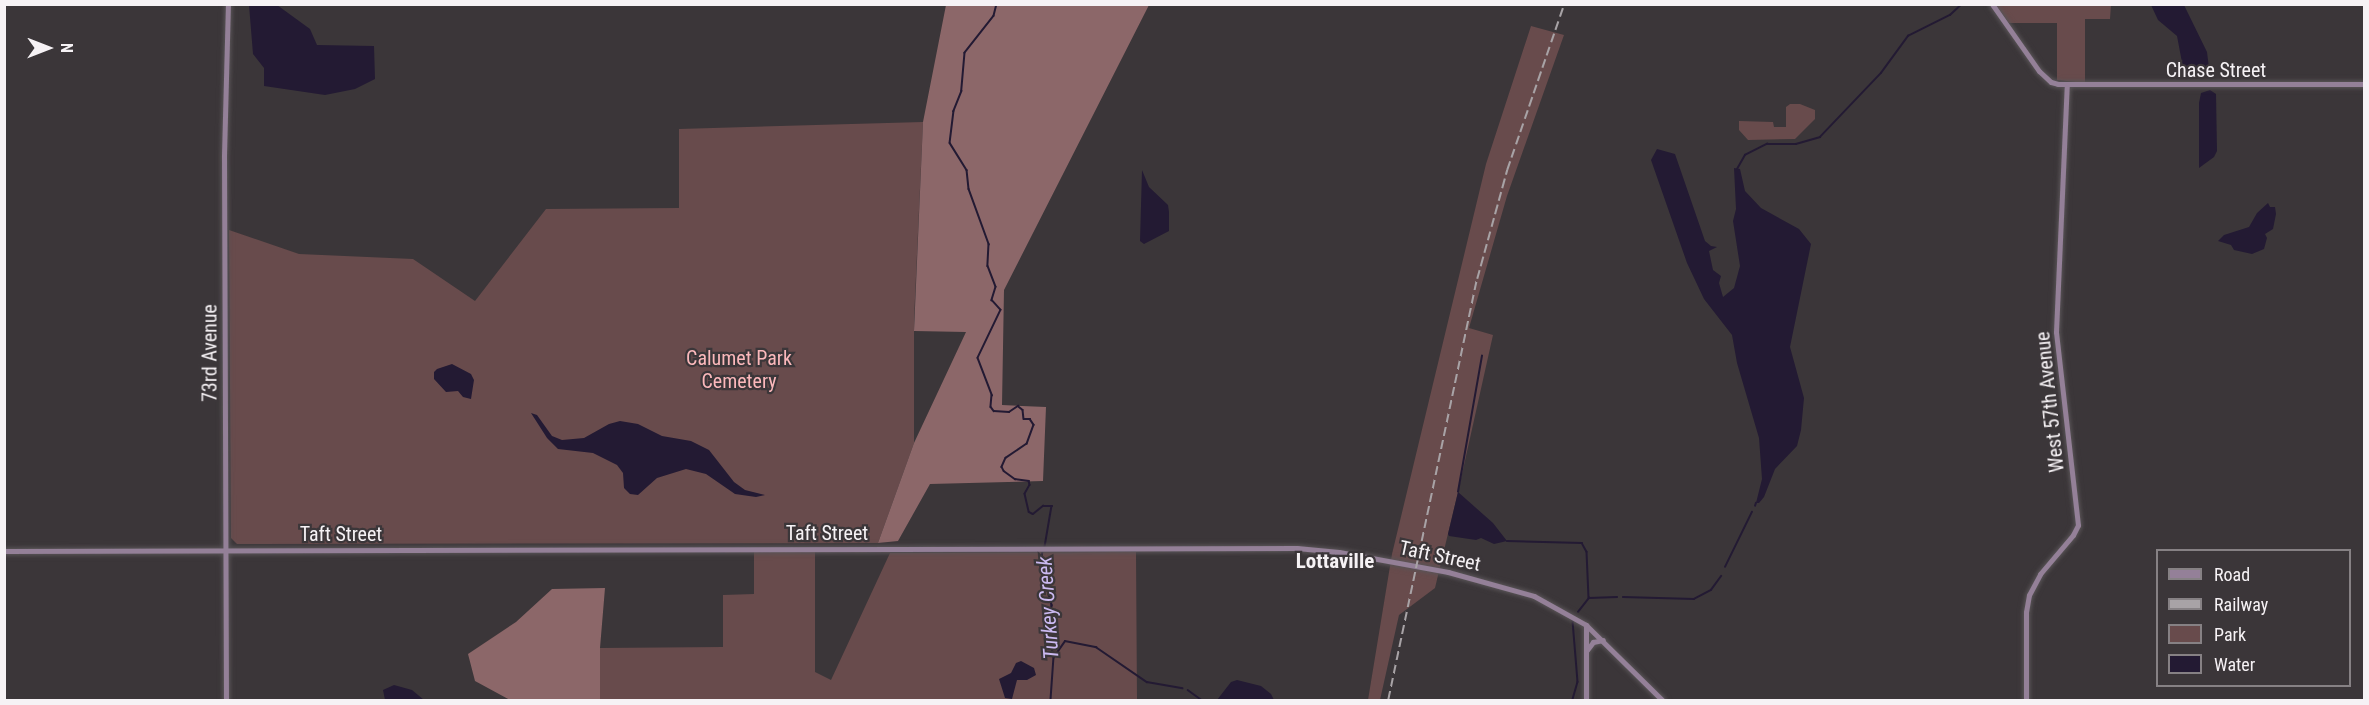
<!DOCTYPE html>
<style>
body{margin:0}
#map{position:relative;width:2369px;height:705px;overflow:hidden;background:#3b3639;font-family:"Roboto Condensed",sans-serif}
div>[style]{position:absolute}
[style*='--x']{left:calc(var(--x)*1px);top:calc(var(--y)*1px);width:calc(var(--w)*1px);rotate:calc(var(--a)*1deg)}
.green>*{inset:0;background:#684b4c}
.forest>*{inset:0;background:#8c6769}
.water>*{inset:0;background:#231a33}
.stream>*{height:1.5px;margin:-0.75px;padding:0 0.75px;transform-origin:0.75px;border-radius:0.75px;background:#231a33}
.roads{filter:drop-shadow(0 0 2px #595457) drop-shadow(0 0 2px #595457)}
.secondary>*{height:5px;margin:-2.5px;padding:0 2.5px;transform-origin:2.5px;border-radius:2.5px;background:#948098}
.rail>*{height:1.5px;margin-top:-0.75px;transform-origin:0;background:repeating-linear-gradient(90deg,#a8a3a6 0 9px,transparent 0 13.5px)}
span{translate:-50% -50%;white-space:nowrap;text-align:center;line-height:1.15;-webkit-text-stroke:4.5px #3b3639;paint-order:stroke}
.street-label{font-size:20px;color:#f6f2f5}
.park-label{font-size:20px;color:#fbb8bb}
.neighbourhood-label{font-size:21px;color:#f6f2f5;font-weight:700}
.water-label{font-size:21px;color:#cbbaf1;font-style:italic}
.frame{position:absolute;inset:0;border:6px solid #f6f2f5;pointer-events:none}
.legend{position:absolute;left:2156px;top:549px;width:195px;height:138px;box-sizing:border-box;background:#3b3639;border:2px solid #868184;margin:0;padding:8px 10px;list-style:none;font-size:18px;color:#f6f2f5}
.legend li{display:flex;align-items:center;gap:12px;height:30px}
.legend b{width:30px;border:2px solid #868184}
.north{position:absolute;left:18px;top:18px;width:60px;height:60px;-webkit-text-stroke:4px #3b3639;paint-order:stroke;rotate:90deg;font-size:16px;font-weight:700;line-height:24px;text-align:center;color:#f6f2f5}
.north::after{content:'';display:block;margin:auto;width:21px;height:27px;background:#f6f2f5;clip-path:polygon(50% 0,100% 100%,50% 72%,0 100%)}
</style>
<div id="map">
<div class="green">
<div style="clip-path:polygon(1996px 5px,2111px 5px,2110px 19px,2085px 19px,2085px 83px,2057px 80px,2057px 23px,2009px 23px)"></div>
<div style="clip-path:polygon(1531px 26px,1564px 35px,1507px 196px,1469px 328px,1493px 335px,1458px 492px,1435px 588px,1399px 615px,1380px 700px,1368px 700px,1392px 554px,1486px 164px)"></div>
<div style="clip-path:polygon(1790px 104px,1800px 104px,1815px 110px,1815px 119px,1795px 139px,1748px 140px,1739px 130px,1739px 121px,1773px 122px,1774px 127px,1786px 127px,1786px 107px)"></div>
<div style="clip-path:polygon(923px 122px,914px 320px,914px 443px,878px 543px,237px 544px,231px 538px,229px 230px,299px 254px,413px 259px,475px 301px,546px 209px,679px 208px,679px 129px)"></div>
<div style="clip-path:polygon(754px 550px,815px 550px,815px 672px,831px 680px,890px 553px,1136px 552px,1137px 700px,600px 700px,600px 648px,723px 647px,723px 595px,754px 594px)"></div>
</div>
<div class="forest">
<div style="clip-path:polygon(946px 5px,1149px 5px,1004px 290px,1002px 405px,1046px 407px,1043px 481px,930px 484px,898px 541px,878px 543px,914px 443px,966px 332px,914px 331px,923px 122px)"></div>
<div style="clip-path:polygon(605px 588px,600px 648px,600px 700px,510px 700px,475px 681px,468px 654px,516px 622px,552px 589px)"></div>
</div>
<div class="water">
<div style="clip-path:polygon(249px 5px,277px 5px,310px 29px,317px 45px,374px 46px,375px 79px,355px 89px,325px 95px,264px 86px,264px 68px,253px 54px)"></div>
<div style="clip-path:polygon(2151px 5px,2184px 5px,2207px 52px,2209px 68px,2203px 77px,2189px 77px,2184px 73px,2177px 36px,2158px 20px)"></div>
<div style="clip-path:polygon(2210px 90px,2216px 94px,2217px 151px,2214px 157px,2199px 168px,2199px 103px,2201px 93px)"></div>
<div style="clip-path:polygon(1657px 149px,1675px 154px,1705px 241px,1711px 246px,1717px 247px,1709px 251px,1713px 270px,1721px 276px,1719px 283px,1723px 297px,1734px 288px,1740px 266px,1733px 221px,1736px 209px,1734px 168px,1740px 169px,1745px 191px,1761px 208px,1799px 229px,1811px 244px,1790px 347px,1804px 398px,1801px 430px,1797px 446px,1775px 469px,1764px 497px,1759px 503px,1756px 503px,1762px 479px,1759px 438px,1737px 363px,1732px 335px,1704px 299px,1687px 263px,1651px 160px)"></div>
<div style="clip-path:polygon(1142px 170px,1149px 187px,1168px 205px,1169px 212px,1169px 231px,1144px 244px,1140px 241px)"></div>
<div style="clip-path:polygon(2268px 203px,2270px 207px,2275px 207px,2276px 214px,2273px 229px,2265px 234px,2267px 238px,2264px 249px,2252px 254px,2234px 250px,2231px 245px,2218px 241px,2224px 235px,2249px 227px,2257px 213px)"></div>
<div style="clip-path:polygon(452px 364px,471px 374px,474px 380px,471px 399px,463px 397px,458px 391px,446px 392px,434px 379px,434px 372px,437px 369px)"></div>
<div style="clip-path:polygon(531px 413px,537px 415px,552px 436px,562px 440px,584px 438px,609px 424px,620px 421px,638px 424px,662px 436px,691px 441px,709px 450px,734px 482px,745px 490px,765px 495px,756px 497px,735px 494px,706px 474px,686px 469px,657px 478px,638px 495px,630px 494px,624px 488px,623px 473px,617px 465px,593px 453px,558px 449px,547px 438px)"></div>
<div style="clip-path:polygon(1458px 492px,1493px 523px,1507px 541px,1494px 544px,1481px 538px,1476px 540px,1449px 536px,1448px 534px)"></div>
<div style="clip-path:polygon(1021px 661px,1034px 668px,1036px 675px,1027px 680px,1017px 680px,1012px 699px,1005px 698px,999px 679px,1011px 673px,1016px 663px)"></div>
<div style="clip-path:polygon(1237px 680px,1261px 686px,1271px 694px,1274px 700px,1217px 700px,1231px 682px)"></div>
<div style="clip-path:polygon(394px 685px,412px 690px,424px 700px,385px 700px,383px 690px)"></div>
</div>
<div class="stream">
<div style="--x:997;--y:4;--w:12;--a:104"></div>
<div style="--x:994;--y:16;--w:47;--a:128.1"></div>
<div style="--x:965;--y:53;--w:38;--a:95"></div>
<div style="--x:962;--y:91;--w:22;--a:112"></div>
<div style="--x:954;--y:111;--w:32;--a:97"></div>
<div style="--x:950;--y:143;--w:32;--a:58"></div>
<div style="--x:967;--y:170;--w:19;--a:84"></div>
<div style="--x:969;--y:189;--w:59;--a:70"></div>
<div style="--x:989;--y:244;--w:22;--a:93"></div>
<div style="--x:988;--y:266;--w:22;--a:69"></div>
<div style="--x:996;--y:287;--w:14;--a:107"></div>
<div style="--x:992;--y:300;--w:13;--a:48"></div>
<div style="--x:1001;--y:310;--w:53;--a:115.6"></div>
<div style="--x:978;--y:358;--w:40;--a:69"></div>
<div style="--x:992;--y:395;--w:12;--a:95"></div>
<div style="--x:991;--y:407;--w:5;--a:53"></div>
<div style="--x:994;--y:411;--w:15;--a:4"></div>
<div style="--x:1009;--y:412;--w:11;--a:-34"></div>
<div style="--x:1018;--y:406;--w:6;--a:39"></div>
<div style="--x:1023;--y:410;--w:9;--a:84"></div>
<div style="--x:1024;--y:419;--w:6;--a:0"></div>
<div style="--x:1030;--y:419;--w:7;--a:56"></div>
<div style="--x:1034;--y:425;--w:20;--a:110"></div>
<div style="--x:1027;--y:444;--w:25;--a:146"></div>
<div style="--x:1006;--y:458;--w:10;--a:114"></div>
<div style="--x:1002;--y:467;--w:4;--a:63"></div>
<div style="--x:1004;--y:471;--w:14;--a:36"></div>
<div style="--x:1015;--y:479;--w:14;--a:8"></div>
<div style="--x:1029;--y:481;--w:4;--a:76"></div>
<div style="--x:1030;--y:485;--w:10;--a:119"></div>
<div style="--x:1025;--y:494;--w:18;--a:77"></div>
<div style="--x:1029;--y:512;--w:4;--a:27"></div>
<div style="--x:1033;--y:514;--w:13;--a:-39"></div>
<div style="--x:1043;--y:506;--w:9;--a:0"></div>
<div style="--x:1052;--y:506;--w:42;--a:99.7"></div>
<div style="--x:1737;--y:169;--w:16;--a:-60"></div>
<div style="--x:1745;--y:155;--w:25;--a:-27"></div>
<div style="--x:1767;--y:144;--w:29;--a:0"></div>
<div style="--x:1796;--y:144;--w:25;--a:-16"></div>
<div style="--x:1820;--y:137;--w:88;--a:-46.4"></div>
<div style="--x:1881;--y:73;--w:46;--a:-53.9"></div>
<div style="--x:1908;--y:36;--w:47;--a:-26.6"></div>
<div style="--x:1950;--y:15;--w:16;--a:-43"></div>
<div style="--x:1458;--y:492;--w:138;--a:-80"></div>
<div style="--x:1755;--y:506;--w:3;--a:-72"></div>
<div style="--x:1507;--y:541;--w:75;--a:1.5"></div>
<div style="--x:1582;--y:543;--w:10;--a:61"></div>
<div style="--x:1587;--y:552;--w:46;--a:87.5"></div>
<div style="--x:1043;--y:551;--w:15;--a:98"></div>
<div style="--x:1041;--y:566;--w:41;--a:74.2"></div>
<div style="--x:1052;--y:605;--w:30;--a:96"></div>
<div style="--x:1049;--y:635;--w:23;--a:77"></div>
<div style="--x:1054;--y:657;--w:43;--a:94"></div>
<div style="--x:1725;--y:567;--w:61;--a:-63.9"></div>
<div style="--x:1623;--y:597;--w:71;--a:1.6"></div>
<div style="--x:1694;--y:599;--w:19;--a:-28"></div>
<div style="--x:1711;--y:590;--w:17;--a:-54"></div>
<div style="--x:1578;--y:612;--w:18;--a:-52"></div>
<div style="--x:1589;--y:598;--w:28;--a:-2"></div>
<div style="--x:1573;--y:621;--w:61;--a:85.3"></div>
<div style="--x:1578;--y:682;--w:19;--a:106"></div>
<div style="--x:1054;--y:657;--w:19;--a:-55"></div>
<div style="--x:1065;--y:641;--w:32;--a:11"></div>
<div style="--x:1096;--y:647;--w:62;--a:34.5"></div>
<div style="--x:1147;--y:682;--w:36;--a:10"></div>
<div style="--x:1188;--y:690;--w:17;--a:36"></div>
</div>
<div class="roads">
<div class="secondary">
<div style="--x:1992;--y:4;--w:82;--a:55"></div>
<div style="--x:2039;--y:71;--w:16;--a:43"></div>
<div style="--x:2051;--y:82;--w:7;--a:16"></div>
<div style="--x:2058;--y:84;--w:306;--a:0"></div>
<div style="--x:4;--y:551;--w:1293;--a:-0.13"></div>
<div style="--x:1297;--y:548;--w:42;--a:5.4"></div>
<div style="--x:1339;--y:552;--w:111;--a:10.4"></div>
<div style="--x:1448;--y:572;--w:89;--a:15.6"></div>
<div style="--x:1534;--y:596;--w:60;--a:29.1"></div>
<div style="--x:1586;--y:625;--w:107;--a:44.6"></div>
<div style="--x:1586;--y:625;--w:75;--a:90"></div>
<div style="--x:1587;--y:650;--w:10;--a:-53"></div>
<div style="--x:1593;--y:642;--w:10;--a:-11"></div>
<div style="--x:226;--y:700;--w:545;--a:-90.21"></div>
<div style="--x:224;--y:155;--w:151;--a:-88.5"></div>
<div style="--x:2026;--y:700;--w:88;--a:-90"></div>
<div style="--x:2026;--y:612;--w:17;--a:-80"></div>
<div style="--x:2029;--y:595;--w:24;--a:-62"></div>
<div style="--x:2040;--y:574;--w:51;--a:-49.8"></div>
<div style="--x:2073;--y:535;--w:11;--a:-63"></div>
<div style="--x:2078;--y:525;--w:194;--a:-96.5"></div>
<div style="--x:2056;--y:332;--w:247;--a:-87.5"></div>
</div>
</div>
<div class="rail">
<div style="--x:1388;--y:700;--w:430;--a:-78.1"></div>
<div style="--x:1477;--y:279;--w:113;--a:-74.6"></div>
<div style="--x:1507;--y:170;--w:176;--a:-71"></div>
</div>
<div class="street-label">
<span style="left:2216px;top:70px">Chase Street</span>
<span style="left:210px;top:353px;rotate:-90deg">73rd Avenue</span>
<span style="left:2050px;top:402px;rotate:-96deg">West 57th Avenue</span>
<span style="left:827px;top:533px">Taft Street</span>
<span style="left:341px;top:534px">Taft Street</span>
<span style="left:1440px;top:556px;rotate:12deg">Taft Street</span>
</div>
<div class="park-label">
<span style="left:739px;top:370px">Calumet Park<br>Cemetery</span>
</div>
<div class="neighbourhood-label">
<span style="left:1335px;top:561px">Lottaville</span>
</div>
<div class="water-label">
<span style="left:1048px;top:608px;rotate:-94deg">Turkey Creek</span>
</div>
<div class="frame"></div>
<ul class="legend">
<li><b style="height:8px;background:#948098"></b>Road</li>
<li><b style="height:8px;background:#a8a3a6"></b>Railway</li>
<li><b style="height:16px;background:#684b4c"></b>Park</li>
<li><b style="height:16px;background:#231a33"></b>Water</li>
</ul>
<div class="north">N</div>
</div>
